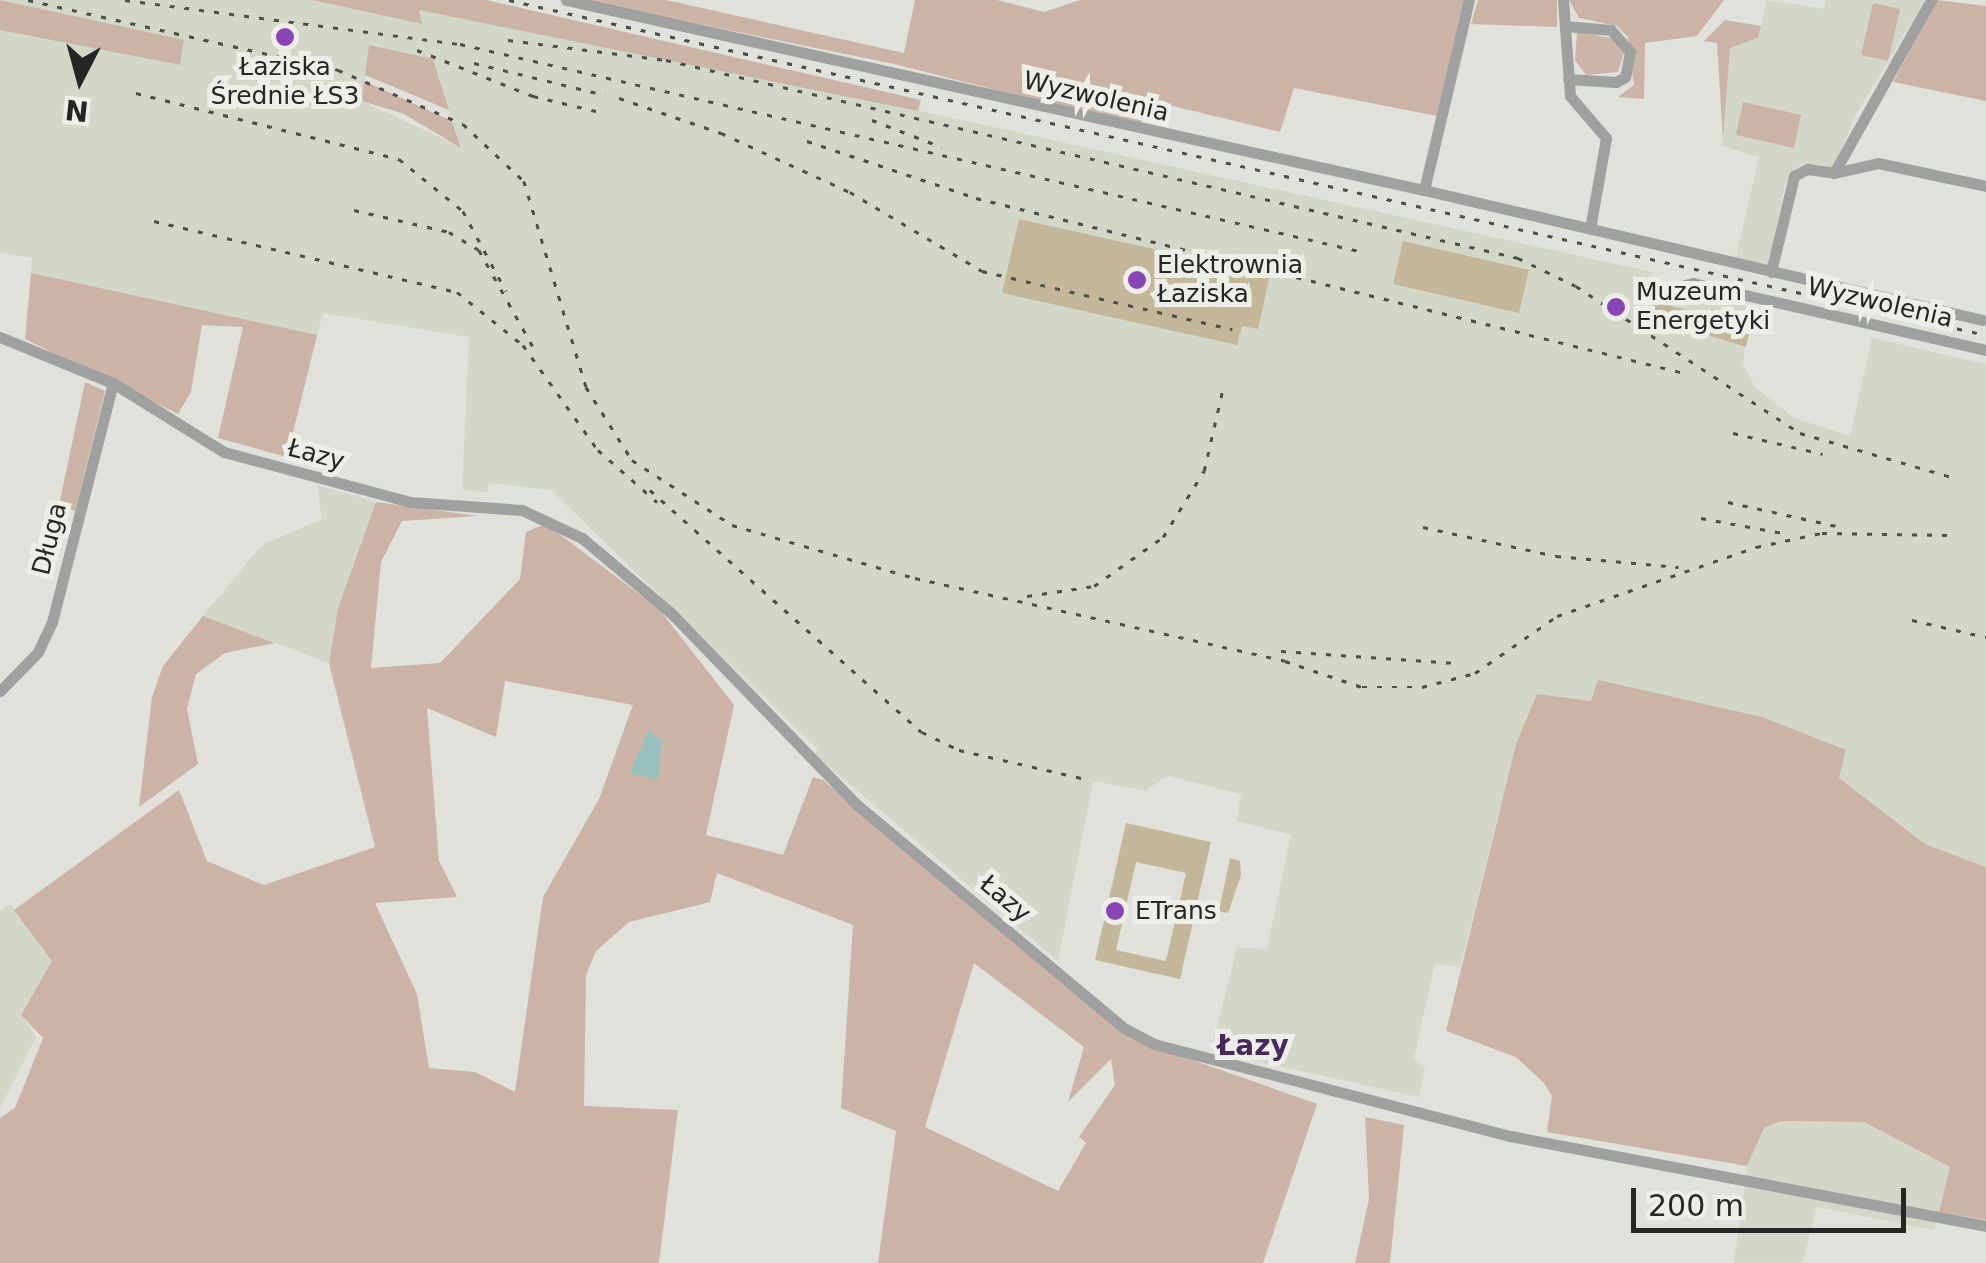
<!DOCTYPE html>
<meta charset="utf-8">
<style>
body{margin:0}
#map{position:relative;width:1986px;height:1263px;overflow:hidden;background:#dfe1da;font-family:"DejaVu Sans",sans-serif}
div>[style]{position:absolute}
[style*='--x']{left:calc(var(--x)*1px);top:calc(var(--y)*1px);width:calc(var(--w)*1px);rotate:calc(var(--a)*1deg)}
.built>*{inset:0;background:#d2d7c8}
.green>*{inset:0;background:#cbb4a6}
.water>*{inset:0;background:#96c0bd}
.building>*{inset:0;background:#c4b799}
.minor>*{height:11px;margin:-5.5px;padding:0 5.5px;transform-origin:5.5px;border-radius:5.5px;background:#9ea19f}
.rail>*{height:2.5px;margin-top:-1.25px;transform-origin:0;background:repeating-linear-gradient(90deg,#4d4e4a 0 5px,transparent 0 15px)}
.dots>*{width:28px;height:28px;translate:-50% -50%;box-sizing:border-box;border:5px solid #eceee7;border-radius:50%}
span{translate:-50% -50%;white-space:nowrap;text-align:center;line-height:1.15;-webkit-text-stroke:10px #eceee7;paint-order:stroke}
.poi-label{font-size:25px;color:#262724}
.left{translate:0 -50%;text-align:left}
.street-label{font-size:25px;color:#262724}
.neighbourhood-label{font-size:28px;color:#482860;font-weight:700}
.north{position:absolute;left:30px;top:30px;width:100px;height:100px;-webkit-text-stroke:8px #eceee7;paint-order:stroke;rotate:186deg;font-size:28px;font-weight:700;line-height:40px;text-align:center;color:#262724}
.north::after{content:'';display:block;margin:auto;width:35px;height:45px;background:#262724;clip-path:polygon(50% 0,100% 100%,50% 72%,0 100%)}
.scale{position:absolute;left:1631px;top:1188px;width:275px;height:45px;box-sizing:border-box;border:5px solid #262724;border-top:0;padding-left:12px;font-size:30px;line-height:35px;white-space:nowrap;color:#262724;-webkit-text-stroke:8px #eceee7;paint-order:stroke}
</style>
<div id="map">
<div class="built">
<div style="clip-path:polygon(evenodd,0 0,312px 0,421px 24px,417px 9px,652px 52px,1652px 272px,1646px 299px,1685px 307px,1691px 293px,1749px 306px,1743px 365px,1756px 388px,1794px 418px,1850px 436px,1872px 338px,1986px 364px,1986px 867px,1925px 844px,1839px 778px,1846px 750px,1599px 681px,1592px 701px,1538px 695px,1516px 744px,1460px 968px,1435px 963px,1414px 1058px,1425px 1068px,1419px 1097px,1211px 1051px,1237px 948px,1267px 949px,1291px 835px,1237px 821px,1241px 794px,1167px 776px,1145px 791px,1093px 781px,1058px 961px,814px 754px,818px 749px,551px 490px,489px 483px,487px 493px,462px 489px,469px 337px,323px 313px,317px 335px,31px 273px,32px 258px,0 253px,0 30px,179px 65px,184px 41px,0 0,369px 45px,433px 59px,461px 147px,362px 101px,369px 45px)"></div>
<div style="clip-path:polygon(1767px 0,1824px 9px,1826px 0,1925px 0,1856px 114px,1834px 167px,1801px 163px,1785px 184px,1769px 267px,1736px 258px,1759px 157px,1723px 146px,1730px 48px,1758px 38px)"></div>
<div style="clip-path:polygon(317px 485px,376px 502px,338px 608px,329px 663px,203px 616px,262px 545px,322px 519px)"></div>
<div style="clip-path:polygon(10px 904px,53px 961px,21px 1014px,36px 1037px,0 1108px,0 911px)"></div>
<div style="clip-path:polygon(1781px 1121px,1864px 1122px,1950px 1167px,1934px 1230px,1817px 1207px,1802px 1263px,1734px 1263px,1747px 1166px,1764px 1128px)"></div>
</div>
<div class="green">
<div style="clip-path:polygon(0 0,184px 40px,180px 65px,0 30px)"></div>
<div style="clip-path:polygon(312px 0,486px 0,921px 100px,918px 111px,419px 10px,422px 24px)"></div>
<div style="clip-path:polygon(582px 0,666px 0,904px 53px,915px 0,997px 0,1044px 12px,1080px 0,1465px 0,1437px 116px,1294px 88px,1280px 132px,1156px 102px,1139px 126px,894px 64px)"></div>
<div style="clip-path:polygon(1478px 0,1557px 0,1557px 27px,1471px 24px)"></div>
<div style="clip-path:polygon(1569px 0,1724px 0,1697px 36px,1645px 43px,1644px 99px,1618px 97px,1634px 85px,1628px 37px,1617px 26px,1579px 18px)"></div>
<div style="clip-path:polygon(1937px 0,1986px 6px,1986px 101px,1893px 82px)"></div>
<div style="clip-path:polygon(1873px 3px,1900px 9px,1888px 61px,1861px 55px)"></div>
<div style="clip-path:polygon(1725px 20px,1761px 26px,1758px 38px,1730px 48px,1723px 141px,1717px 43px,1704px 41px)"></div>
<div style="clip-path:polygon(1577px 32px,1616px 39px,1624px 53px,1618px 72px,1586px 75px,1575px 60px)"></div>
<div style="clip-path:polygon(369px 45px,433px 59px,449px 110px,365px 75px)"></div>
<div style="clip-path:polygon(364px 81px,452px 121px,461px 148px,404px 114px,362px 101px)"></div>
<div style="clip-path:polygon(1743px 102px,1801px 115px,1794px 148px,1736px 135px)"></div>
<div style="clip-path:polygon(31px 273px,317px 335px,287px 457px,218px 438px,243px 327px,202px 325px,191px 392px,178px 414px,25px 339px)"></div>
<div style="clip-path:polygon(85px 382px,105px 391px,75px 511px,59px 505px)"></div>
<div style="clip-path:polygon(evenodd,376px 502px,478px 516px,402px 521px,381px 562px,371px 668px,440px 663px,520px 579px,526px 532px,546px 524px,659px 609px,734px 705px,706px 835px,783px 855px,813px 777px,823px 780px,1130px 1038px,1317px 1104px,1263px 1263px,878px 1263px,896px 1131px,841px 1108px,853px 925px,717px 873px,710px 902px,629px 922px,596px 951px,586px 975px,584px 1106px,678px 1110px,659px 1263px,0 1263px,0 1118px,15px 1108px,43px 1038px,21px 1015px,52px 961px,14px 910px,179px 790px,207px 861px,264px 885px,375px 847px,329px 663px,338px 608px,376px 502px,505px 681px,633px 705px,599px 799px,543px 897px,515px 1092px,475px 1072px,429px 1068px,417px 994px,375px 903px,457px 897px,439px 861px,427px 708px,496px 737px,505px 681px,376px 502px,974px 963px,1084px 1047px,1068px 1102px,1111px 1059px,1115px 1085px,1079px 1137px,1086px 1143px,1058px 1191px,925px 1127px,974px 963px)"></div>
<div style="clip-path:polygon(203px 616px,275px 643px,225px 653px,196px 674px,187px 709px,198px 764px,139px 807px,152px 697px,163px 666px)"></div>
<div style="clip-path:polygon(1598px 680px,1762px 717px,1846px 750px,1839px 778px,1925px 844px,1986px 867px,1986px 1220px,1939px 1212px,1950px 1167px,1864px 1122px,1781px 1121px,1764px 1128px,1747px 1166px,1547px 1132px,1552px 1096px,1544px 1083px,1516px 1057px,1446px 1031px,1516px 744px,1537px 694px,1591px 701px)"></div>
<div style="clip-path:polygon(1365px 1117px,1404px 1125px,1390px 1263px,1355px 1263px,1369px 1199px)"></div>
</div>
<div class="water">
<div style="clip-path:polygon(648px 731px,662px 740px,658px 780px,630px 773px)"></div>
</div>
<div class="building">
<div style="clip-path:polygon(1019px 219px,1270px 275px,1258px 329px,1242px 326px,1237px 345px,1002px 293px)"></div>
<div style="clip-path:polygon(1403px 241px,1529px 270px,1519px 313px,1393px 284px)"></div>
<div style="clip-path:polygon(1656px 302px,1701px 314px,1712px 309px,1751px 325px,1746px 347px,1646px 316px)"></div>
<div style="clip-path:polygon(evenodd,1126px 823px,1211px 842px,1180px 979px,1095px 960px,1126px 823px,1136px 862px,1186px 873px,1166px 961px,1116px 950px,1136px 862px)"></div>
<div style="clip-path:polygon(1230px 858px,1240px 861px,1241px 875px,1228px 913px,1219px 911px)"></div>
</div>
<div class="minor">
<div style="--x:566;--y:0;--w:879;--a:12.49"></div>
<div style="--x:1563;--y:0;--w:96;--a:85.8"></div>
<div style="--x:1570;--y:96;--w:55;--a:49.4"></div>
<div style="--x:1606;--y:138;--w:92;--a:100"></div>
<div style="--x:1931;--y:0;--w:198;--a:119.3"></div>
<div style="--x:1834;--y:173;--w:45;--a:-12.8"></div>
<div style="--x:1878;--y:163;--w:110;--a:12"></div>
<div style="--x:1565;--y:26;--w:46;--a:5"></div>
<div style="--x:1611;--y:30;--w:29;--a:49"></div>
<div style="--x:1630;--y:52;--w:25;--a:101"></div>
<div style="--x:1625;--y:77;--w:10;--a:151"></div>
<div style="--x:1616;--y:82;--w:48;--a:-176.4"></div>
<div style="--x:1424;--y:190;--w:573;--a:13.11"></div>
<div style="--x:1424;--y:190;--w:195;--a:-76.7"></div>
<div style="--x:1771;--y:272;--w:99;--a:-76.5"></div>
<div style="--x:1794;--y:176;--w:15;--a:-28"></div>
<div style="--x:1807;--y:169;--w:27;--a:8"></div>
<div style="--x:1647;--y:295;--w:48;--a:-14.6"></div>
<div style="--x:1693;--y:283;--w:301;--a:12.9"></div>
<div style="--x:0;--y:337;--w:122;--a:22.2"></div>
<div style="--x:113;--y:383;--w:131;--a:31.9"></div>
<div style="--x:224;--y:452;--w:193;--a:15"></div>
<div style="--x:410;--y:502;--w:112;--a:4.1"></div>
<div style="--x:522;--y:510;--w:66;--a:25"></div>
<div style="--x:582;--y:538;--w:116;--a:40.1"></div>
<div style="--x:671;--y:613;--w:266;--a:45.9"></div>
<div style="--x:856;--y:804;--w:349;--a:39.9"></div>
<div style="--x:1124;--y:1028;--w:34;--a:28"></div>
<div style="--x:1154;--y:1044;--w:368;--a:14.5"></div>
<div style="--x:1510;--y:1136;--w:484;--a:10.7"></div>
<div style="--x:0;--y:691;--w:54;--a:-45.7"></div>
<div style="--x:38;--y:652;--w:33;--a:-65"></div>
<div style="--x:52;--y:622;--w:247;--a:-75.7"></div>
</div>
<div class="rail">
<div style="--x:28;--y:0;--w:318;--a:12.7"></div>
<div style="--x:338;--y:70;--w:136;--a:23.4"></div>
<div style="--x:463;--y:124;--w:83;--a:43.1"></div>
<div style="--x:524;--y:181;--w:215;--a:73.2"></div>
<div style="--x:586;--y:387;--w:86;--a:57.8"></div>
<div style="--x:632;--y:460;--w:119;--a:33"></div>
<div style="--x:732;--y:525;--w:191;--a:16.2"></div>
<div style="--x:915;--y:578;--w:379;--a:12.6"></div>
<div style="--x:1285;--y:661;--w:81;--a:18.7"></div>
<div style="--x:1362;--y:687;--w:60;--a:0"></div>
<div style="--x:1422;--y:687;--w:55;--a:-14.8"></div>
<div style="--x:1475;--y:673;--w:100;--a:-34.8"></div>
<div style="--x:1557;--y:616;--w:211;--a:-19.1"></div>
<div style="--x:1756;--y:547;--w:67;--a:-12"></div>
<div style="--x:1822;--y:533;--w:127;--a:0.9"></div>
<div style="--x:125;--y:0;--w:338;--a:7.5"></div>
<div style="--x:460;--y:44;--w:927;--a:12.97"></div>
<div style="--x:509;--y:0;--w:1515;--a:12.78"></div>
<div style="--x:508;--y:40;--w:159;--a:7.2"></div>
<div style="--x:666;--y:60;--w:875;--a:13.08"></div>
<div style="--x:1518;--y:258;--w:64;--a:25.8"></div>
<div style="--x:1576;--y:286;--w:268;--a:33.3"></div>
<div style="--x:1800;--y:433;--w:161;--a:16.2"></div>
<div style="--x:417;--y:50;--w:125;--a:21.6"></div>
<div style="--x:533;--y:96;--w:69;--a:13.4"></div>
<div style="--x:474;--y:63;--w:135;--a:13.7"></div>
<div style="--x:136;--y:93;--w:271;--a:14.1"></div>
<div style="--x:399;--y:159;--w:82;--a:39.1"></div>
<div style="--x:463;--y:211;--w:91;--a:61.7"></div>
<div style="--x:619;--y:98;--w:108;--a:18.9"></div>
<div style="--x:721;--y:133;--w:142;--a:24.6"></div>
<div style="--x:850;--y:192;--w:154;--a:30.9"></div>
<div style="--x:982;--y:271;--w:257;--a:13.1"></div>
<div style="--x:872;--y:120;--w:75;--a:21.1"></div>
<div style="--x:807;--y:141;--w:178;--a:18.6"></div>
<div style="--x:976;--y:198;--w:729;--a:13.88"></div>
<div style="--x:354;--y:210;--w:98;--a:13"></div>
<div style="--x:449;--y:232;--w:35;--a:31"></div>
<div style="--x:479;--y:250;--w:115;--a:60.8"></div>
<div style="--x:154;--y:221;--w:311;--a:13.2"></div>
<div style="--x:457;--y:292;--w:85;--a:38.8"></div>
<div style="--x:523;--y:345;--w:129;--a:54.5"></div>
<div style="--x:598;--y:450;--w:79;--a:41.4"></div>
<div style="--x:1733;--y:433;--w:92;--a:13.1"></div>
<div style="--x:650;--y:490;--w:364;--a:41.7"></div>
<div style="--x:922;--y:732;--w:41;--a:25.9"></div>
<div style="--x:959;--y:750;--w:130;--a:12.9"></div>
<div style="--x:1728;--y:502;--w:111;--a:12.5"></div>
<div style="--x:1701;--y:518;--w:88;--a:10.4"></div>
<div style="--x:1423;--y:527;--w:136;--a:12.3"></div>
<div style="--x:1556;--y:556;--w:123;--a:5.1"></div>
<div style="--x:1027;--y:596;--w:68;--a:-8.5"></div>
<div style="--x:1094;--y:586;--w:85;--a:-35.4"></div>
<div style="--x:1163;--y:537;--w:78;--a:-58.2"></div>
<div style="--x:1204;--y:471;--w:85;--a:-77.1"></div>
<div style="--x:1912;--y:620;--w:76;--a:12.9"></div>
<div style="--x:1281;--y:651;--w:175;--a:3.9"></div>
</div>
<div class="dots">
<div style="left:285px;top:37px;background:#8944b8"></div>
<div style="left:1137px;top:280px;background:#8944b8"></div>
<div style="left:1616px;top:307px;background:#8944b8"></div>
<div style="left:1115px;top:911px;background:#8944b8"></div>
</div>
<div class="poi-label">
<span style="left:285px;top:82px">Łaziska<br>Średnie ŁS3</span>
<span class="left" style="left:1157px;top:280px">Elektrownia<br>Łaziska</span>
<span class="left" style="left:1636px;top:307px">Muzeum<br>Energetyki</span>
<span class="left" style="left:1135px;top:911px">ETrans</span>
</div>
<div class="street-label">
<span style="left:1096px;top:97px;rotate:13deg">Wyzwolenia</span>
<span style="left:1880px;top:303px;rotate:13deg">Wyzwolenia</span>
<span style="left:316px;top:455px;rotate:15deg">Łazy</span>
<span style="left:50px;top:539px;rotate:-76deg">Długa</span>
<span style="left:1005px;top:899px;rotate:40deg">Łazy</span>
</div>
<div class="neighbourhood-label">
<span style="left:1253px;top:1046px">Łazy</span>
</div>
<div class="north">N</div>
<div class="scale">200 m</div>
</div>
